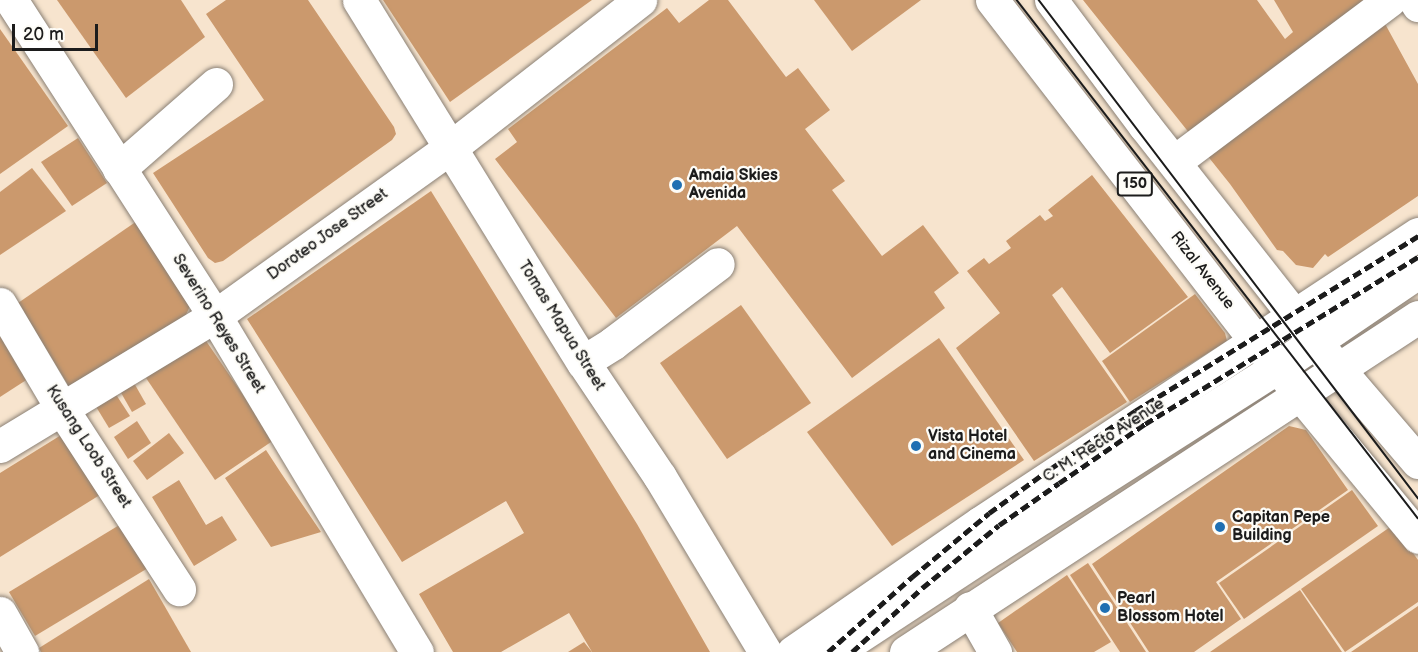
<!DOCTYPE html>
<style>
body{margin:0}
#map{position:relative;width:1418px;height:652px;overflow:hidden;background:#f7e4ce;font-family:"Balsamiq Sans",sans-serif}
div>[style]{position:absolute}
[style*='--x']{left:calc(var(--x)*1px);top:calc(var(--y)*1px);width:calc(var(--w)*1px);rotate:calc(var(--a)*1deg)}
.building>*{inset:0;background:#cb996d}
.roads{filter:drop-shadow(0 0 2px #8a8075) drop-shadow(0 0 2px #8a8075)}
.minor>*{height:33px;margin:-16.5px;padding:0 16.5px;transform-origin:16.5px;border-radius:16.5px;background:#fff}
.major>*{height:33px;margin:-16.5px;padding:0 16.5px;transform-origin:16.5px;border-radius:16.5px;background:#fff}
.tram>*{height:1.5px;margin:-0.75px;padding:0 0.75px;transform-origin:0.75px;border-radius:0.75px;background:#1c1c1c}
.rail>*{height:4.5px;margin-top:-2.25px;transform-origin:0;background:repeating-linear-gradient(90deg,#1c1c1c 0 9px,transparent 0 13.5px)}
.dots>*{width:16px;height:16px;translate:-50% -50%;box-sizing:border-box;border:3px solid #fdfcf7;border-radius:50%}
span{translate:-50% -50%;white-space:nowrap;text-align:center;line-height:1.15;-webkit-text-stroke:4.5px #fdfcf7;paint-order:stroke}
.shield-label span{padding:2px 4px;background:#fdfcf7;border:2px solid;border-radius:4px;-webkit-text-stroke-width:0}
.shield-label{font-size:15px;color:#1c1c1c;font-weight:700}
.poi-label{font-size:16px;color:#1c1c1c;font-weight:700}
.left{translate:0 -50%;text-align:left}
.street-label{font-size:16px;color:#1c1c1c}
.scale{position:absolute;left:12px;top:24px;width:86px;height:27px;box-sizing:border-box;border:3px solid #1c1c1c;border-top:0;padding-left:8px;font-size:18px;line-height:21px;white-space:nowrap;color:#1c1c1c;-webkit-text-stroke:4px #fdfcf7;paint-order:stroke}
</style>
<div id="map">
<div class="building">
<div style="clip-path:polygon(57px 0,181px 0,205px 37px,126px 98px)"></div>
<div style="clip-path:polygon(226px 0,308px 0,394px 127px,396px 134px,392px 140px,223px 261px,215px 263px,208px 258px,153px 173px,264px 100px,206px 14px)"></div>
<div style="clip-path:polygon(383px 0,592px 0,450px 102px)"></div>
<div style="clip-path:polygon(709px 0,728px 0,786px 77px,798px 68px,830px 110px,805px 129px,845px 181px,832px 190px,882px 256px,923px 225px,959px 273px,934px 292px,945px 308px,852px 378px,737px 226px,616px 318px,495px 159px,517px 142px,508px 129px,667px 8px,679px 23px)"></div>
<div style="clip-path:polygon(814px 0,921px 0,852px 51px)"></div>
<div style="clip-path:polygon(1083px 0,1257px 0,1285px 39px,1293px 32px,1274px 0,1372px 0,1418px 84px,1418px 196px,1328px 257px,1325px 254px,1313px 268px,1296px 265px,1283px 251px,1277px 250px,1230px 184px)"></div>
<div style="clip-path:polygon(0 29px,68px 126px,0 174px)"></div>
<div style="clip-path:polygon(78px 138px,107px 183px,72px 206px,41px 162px)"></div>
<div style="clip-path:polygon(32px 168px,66px 211px,0 255px,0 192px)"></div>
<div style="clip-path:polygon(1092px 175px,1188px 297px,1110px 353px,1062px 287px,1052px 295px,1127px 402px,1034px 461px,956px 348px,1000px 313px,967px 271px,984px 258px,989px 264px,1011px 248px,1006px 241px,1040px 215px,1045px 221px,1053px 216px,1048px 210px)"></div>
<div style="clip-path:polygon(431px 191px,637px 524px,710px 652px,592px 652px,569px 613px,501px 652px,453px 652px,419px 594px,524px 533px,506px 501px,402px 562px,247px 319px)"></div>
<div style="clip-path:polygon(137px 221px,190px 306px,185px 317px,71px 390px,18px 303px)"></div>
<div style="clip-path:polygon(1195px 294px,1225px 333px,1227px 341px,1130px 402px,1102px 361px)"></div>
<div style="clip-path:polygon(741px 305px,811px 403px,727px 459px,660px 363px)"></div>
<div style="clip-path:polygon(0 321px,34px 375px,0 397px)"></div>
<div style="clip-path:polygon(204px 338px,274px 440px,215px 480px,146px 378px)"></div>
<div style="clip-path:polygon(939px 338px,1024px 460px,892px 546px,807px 432px)"></div>
<div style="clip-path:polygon(134px 383px,146px 404px,132px 412px,120px 391px)"></div>
<div style="clip-path:polygon(115px 393px,130px 416px,109px 428px,95px 405px)"></div>
<div style="clip-path:polygon(137px 421px,151px 443px,128px 459px,114px 437px)"></div>
<div style="clip-path:polygon(1289px 426px,1306px 430px,1348px 490px,1216px 582px,1241px 619px,1194px 652px,1149px 652px,1092px 564px)"></div>
<div style="clip-path:polygon(66px 432px,103px 493px,0 557px,0 473px)"></div>
<div style="clip-path:polygon(169px 433px,184px 453px,147px 480px,133px 461px)"></div>
<div style="clip-path:polygon(266px 450px,281px 473px,321px 532px,271px 547px,225px 478px)"></div>
<div style="clip-path:polygon(179px 480px,206px 525px,222px 516px,237px 540px,194px 566px,152px 497px)"></div>
<div style="clip-path:polygon(1352px 490px,1378px 526px,1244px 619px,1219px 583px)"></div>
<div style="clip-path:polygon(121px 524px,148px 568px,35px 636px,9px 592px)"></div>
<div style="clip-path:polygon(1393px 525px,1418px 560px,1418px 602px,1345px 652px,1301px 589px)"></div>
<div style="clip-path:polygon(1088px 563px,1146px 652px,1120px 652px,1070px 575px)"></div>
<div style="clip-path:polygon(1067px 575px,1111px 642px,1094px 652px,1017px 652px,998px 623px)"></div>
<div style="clip-path:polygon(149px 579px,191px 652px,41px 652px,39px 648px)"></div>
<div style="clip-path:polygon(1300px 590px,1342px 652px,1210px 652px)"></div>
<div style="clip-path:polygon(1418px 606px,1418px 652px,1351px 652px)"></div>
<div style="clip-path:polygon(584px 642px,592px 652px,568px 652px)"></div>
</div>
<div class="roads">
<div class="minor">
<div style="--x:11;--y:0;--w:376;--a:57.2"></div>
<div style="--x:215;--y:316;--w:392;--a:59"></div>
<div style="--x:359;--y:0;--w:426;--a:58.3"></div>
<div style="--x:583;--y:362;--w:138;--a:56.2"></div>
<div style="--x:660;--y:477;--w:204;--a:59"></div>
<div style="--x:1415;--y:0;--w:6;--a:59"></div>
<div style="--x:1174;--y:162;--w:270;--a:-36.9"></div>
<div style="--x:119;--y:169;--w:129;--a:-41.2"></div>
<div style="--x:0;--y:304;--w:122;--a:59.4"></div>
<div style="--x:62;--y:409;--w:215;--a:57"></div>
<div style="--x:583;--y:362;--w:36;--a:-32"></div>
<div style="--x:613;--y:343;--w:131;--a:-37"></div>
<div style="--x:0;--y:446;--w:251;--a:-31.2"></div>
<div style="--x:215;--y:316;--w:289;--a:-35.6"></div>
<div style="--x:450;--y:148;--w:241;--a:-37.9"></div>
<div style="--x:970;--y:608;--w:51;--a:60.4"></div>
<div style="--x:0;--y:613;--w:45;--a:60.6"></div>
</div>
<div class="major">
<div style="--x:992;--y:0;--w:431;--a:52.3"></div>
<div style="--x:1256;--y:341;--w:254;--a:50.4"></div>
<div style="--x:1051;--y:0;--w:157;--a:53.3"></div>
<div style="--x:1145;--y:126;--w:275;--a:51.8"></div>
<div style="--x:1315;--y:342;--w:158;--a:49.4"></div>
<div style="--x:793;--y:652;--w:227;--a:-34.6"></div>
<div style="--x:980;--y:523;--w:525;--a:-33.42"></div>
<div style="--x:831;--y:652;--w:7;--a:-16"></div>
<div style="--x:838;--y:650;--w:188;--a:-33.3"></div>
<div style="--x:995;--y:547;--w:335;--a:-32.5"></div>
<div style="--x:1278;--y:367;--w:169;--a:-34.2"></div>
<div style="--x:906;--y:652;--w:612;--a:-33.2"></div>
</div>
</div>
<div class="tram">
<div style="--x:1017;--y:0;--w:655;--a:52.26"></div>
<div style="--x:1039;--y:0;--w:626;--a:52.73"></div>
</div>
<div class="rail">
<div style="--x:828;--y:652;--w:113;--a:-41.8"></div>
<div style="--x:912;--y:577;--w:100;--a:-39.7"></div>
<div style="--x:989;--y:513;--w:75;--a:-35.8"></div>
<div style="--x:1050;--y:469;--w:103;--a:-34.3"></div>
<div style="--x:1135;--y:411;--w:333;--a:-31.7"></div>
<div style="--x:852;--y:652;--w:95;--a:-42.4"></div>
<div style="--x:922;--y:588;--w:99;--a:-39.3"></div>
<div style="--x:999;--y:525;--w:73;--a:-35"></div>
<div style="--x:1059;--y:483;--w:104;--a:-34.5"></div>
<div style="--x:1145;--y:424;--w:320;--a:-31.5"></div>
</div>
<div class="dots">
<div style="left:677px;top:185px;background:#1f6fb2"></div>
<div style="left:916px;top:446px;background:#1f6fb2"></div>
<div style="left:1220px;top:527px;background:#1f6fb2"></div>
<div style="left:1105px;top:608px;background:#1f6fb2"></div>
</div>
<div class="shield-label">
<span style="left:1135px;top:184px">150</span>
</div>
<div class="poi-label">
<span class="left" style="left:689px;top:185px">Amaia Skies<br>Avenida</span>
<span class="left" style="left:928px;top:446px">Vista Hotel<br>and Cinema</span>
<span class="left" style="left:1232px;top:527px">Capitan Pepe<br>Building</span>
<span class="left" style="left:1117px;top:608px">Pearl<br>Blossom Hotel</span>
</div>
<div class="street-label">
<span style="left:328px;top:235px;rotate:-36deg">Doroteo Jose Street</span>
<span style="left:1202px;top:271px;rotate:52deg">Rizal Avenue</span>
<span style="left:218px;top:324px;rotate:58deg">Severino Reyes Street</span>
<span style="left:561px;top:326px;rotate:58deg">Tomas Mapua Street</span>
<span style="left:1104px;top:441px;rotate:-33deg">C. M. Recto Avenue</span>
<span style="left:88px;top:447px;rotate:57deg">Kusang Loob Street</span>
</div>
<div class="scale">20 m</div>
</div>
